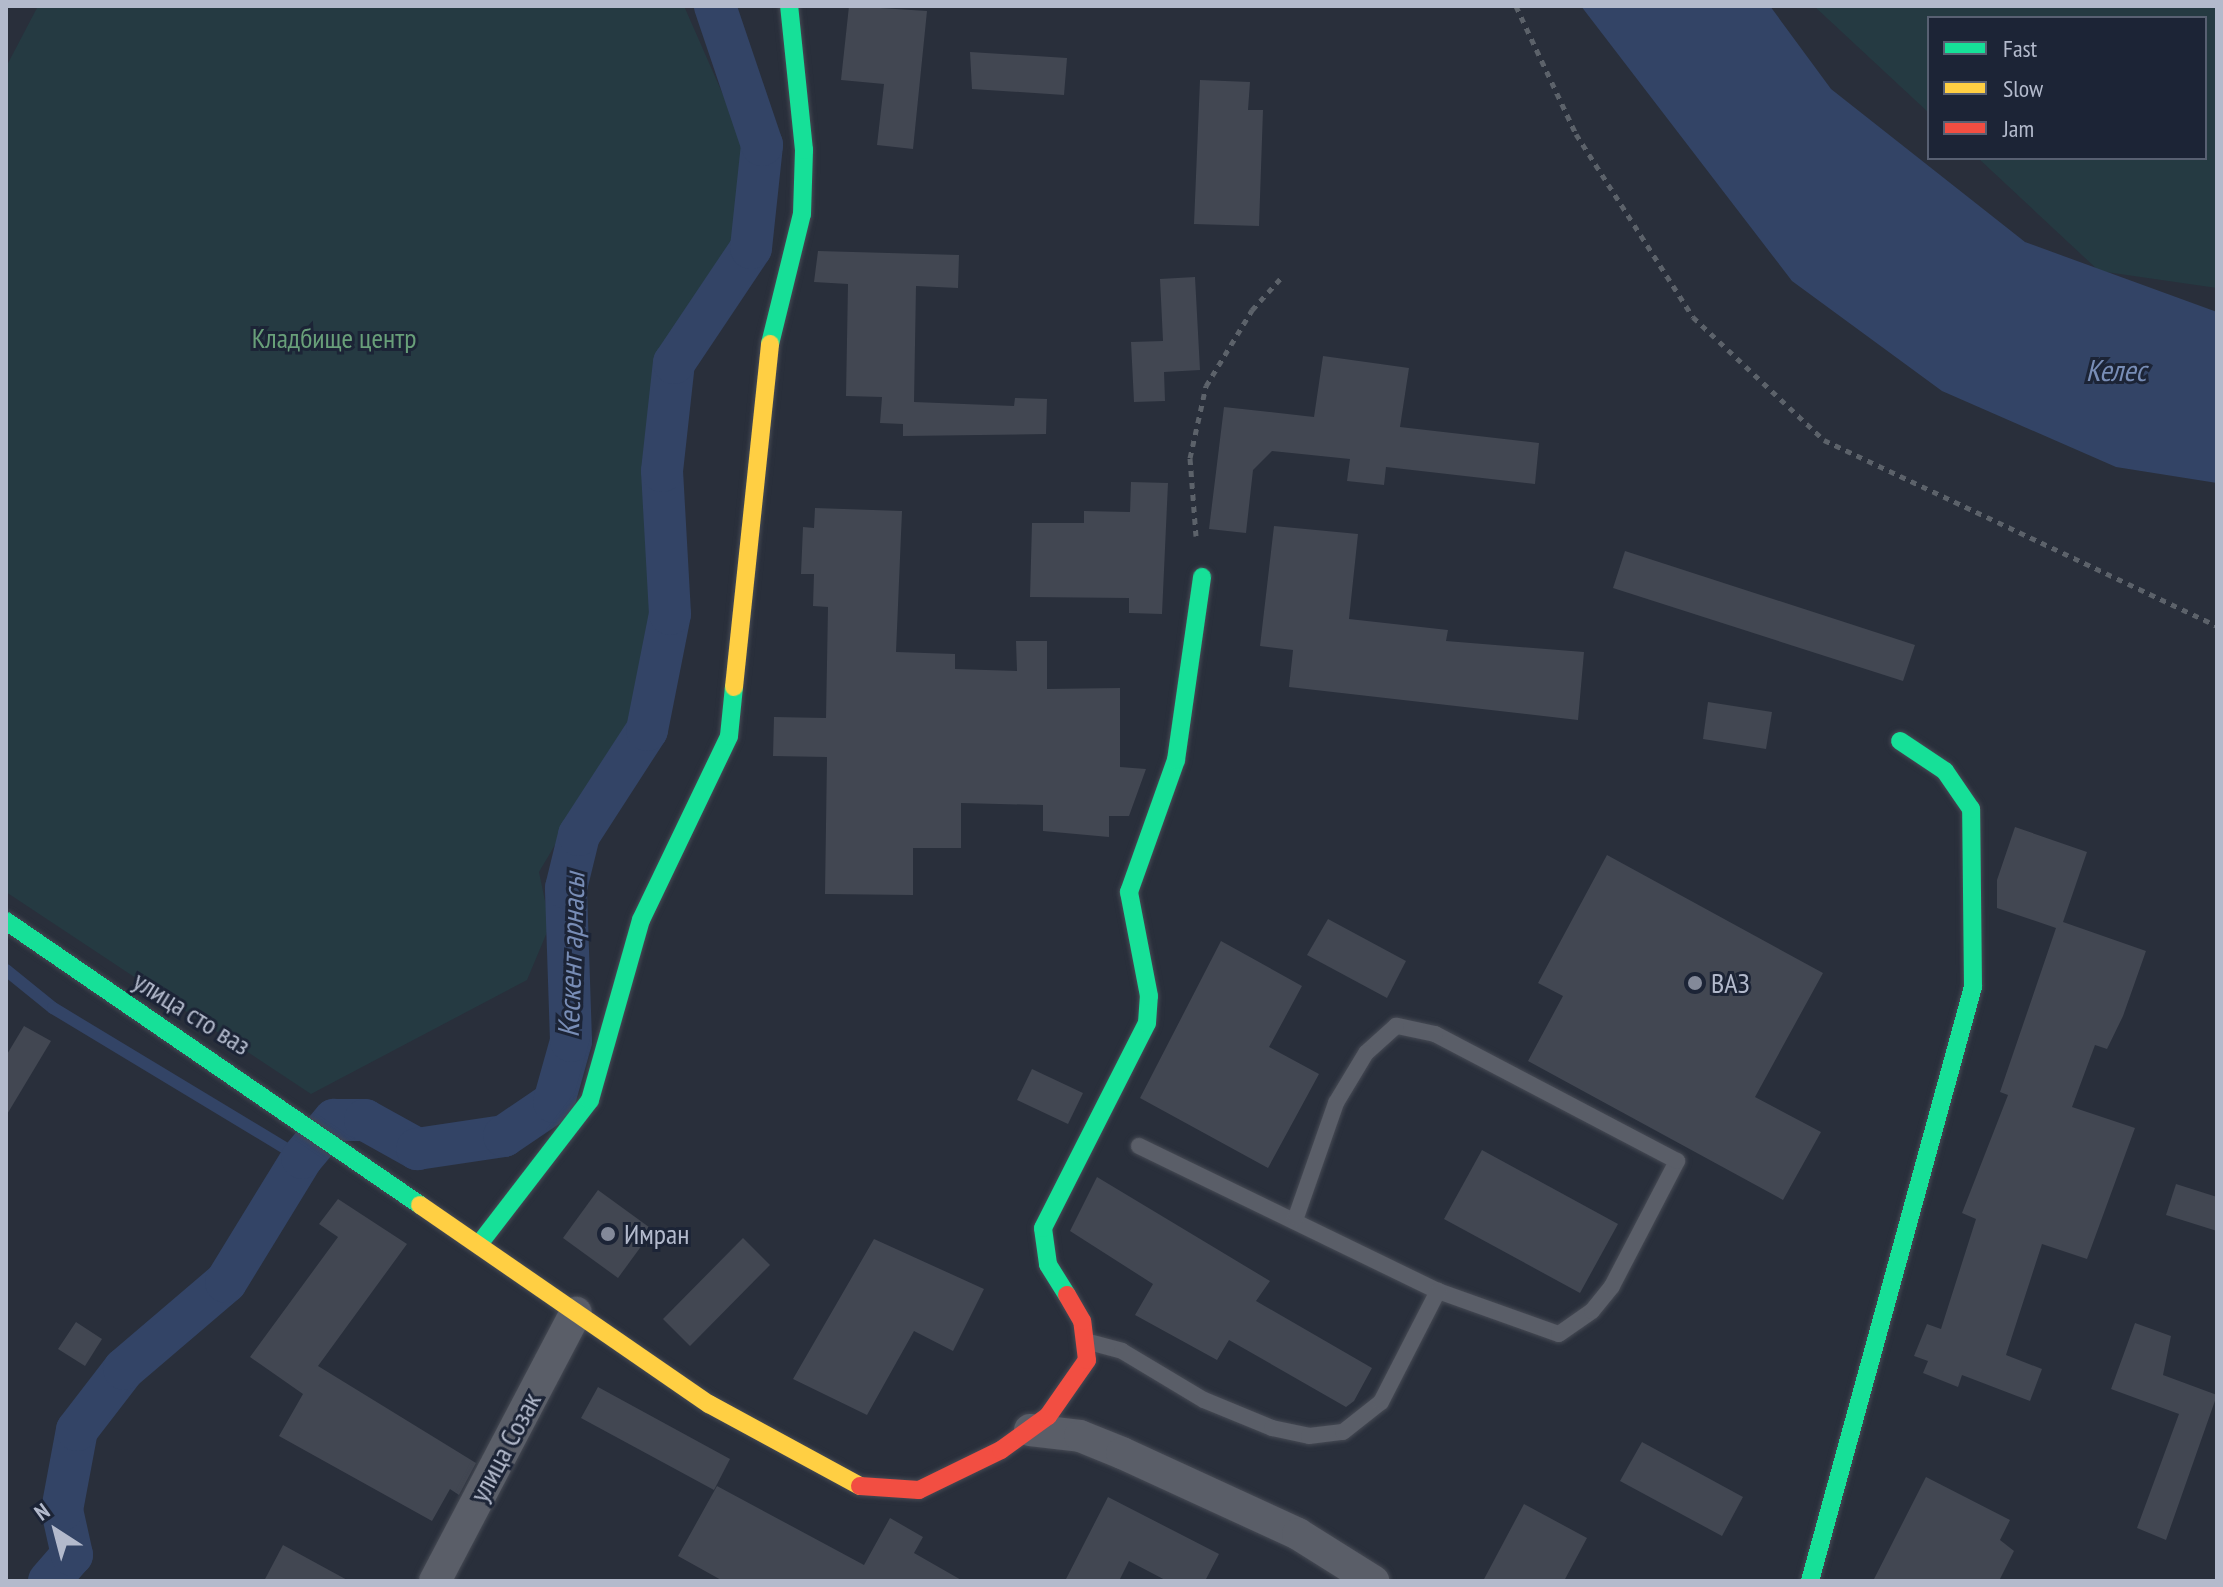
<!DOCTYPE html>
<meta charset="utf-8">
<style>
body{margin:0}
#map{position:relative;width:2223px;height:1587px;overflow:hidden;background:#292f3b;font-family:"PT Sans Narrow",sans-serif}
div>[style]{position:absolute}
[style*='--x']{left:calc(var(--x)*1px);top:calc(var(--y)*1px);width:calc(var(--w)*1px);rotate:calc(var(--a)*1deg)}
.green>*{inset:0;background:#253a42}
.water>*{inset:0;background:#346}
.stream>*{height:12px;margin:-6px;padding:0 6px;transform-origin:6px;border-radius:6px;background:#346}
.canal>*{height:42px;margin:-21px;padding:0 21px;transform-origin:21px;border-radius:21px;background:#346}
.building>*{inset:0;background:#424752}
.path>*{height:5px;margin-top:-2.5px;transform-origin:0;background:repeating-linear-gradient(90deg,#5c626a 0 6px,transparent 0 12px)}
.roads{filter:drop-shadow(0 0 2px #464a54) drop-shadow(0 0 2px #464a54)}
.lane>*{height:16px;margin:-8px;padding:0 8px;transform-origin:8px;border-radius:8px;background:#5a5e68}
.street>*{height:32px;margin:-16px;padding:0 16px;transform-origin:16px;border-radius:16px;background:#5a5e68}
.fast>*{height:18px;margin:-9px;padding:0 9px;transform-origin:9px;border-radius:9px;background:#16e098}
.slow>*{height:18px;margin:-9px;padding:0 9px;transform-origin:9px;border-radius:9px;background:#ffcf43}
.jam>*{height:18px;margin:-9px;padding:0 9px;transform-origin:9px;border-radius:9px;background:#f24e42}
.dots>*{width:22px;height:22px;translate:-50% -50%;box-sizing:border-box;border:4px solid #1c2436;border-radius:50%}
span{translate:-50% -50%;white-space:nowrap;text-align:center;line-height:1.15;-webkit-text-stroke:6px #1c2436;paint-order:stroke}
.park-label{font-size:28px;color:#689f79}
.poi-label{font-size:28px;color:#b3bacc}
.left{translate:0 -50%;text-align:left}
.street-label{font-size:28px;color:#b3bacc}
.water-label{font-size:30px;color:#788db6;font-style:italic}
.frame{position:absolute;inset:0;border:8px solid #b3bacc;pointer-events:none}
.legend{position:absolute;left:1927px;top:16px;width:280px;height:144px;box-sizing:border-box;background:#1c2436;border:2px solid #586072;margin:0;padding:10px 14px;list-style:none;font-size:24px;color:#b3bacc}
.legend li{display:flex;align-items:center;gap:16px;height:40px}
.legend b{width:40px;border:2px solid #586072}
.north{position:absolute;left:16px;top:1491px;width:80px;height:80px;-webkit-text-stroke:6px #1c2436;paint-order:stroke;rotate:324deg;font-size:22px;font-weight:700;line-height:32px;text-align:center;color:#b3bacc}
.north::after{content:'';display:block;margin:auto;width:28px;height:36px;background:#b3bacc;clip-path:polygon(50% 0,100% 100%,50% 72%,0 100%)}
</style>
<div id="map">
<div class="green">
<div style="clip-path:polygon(38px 6px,684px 6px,746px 147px,739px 249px,660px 371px,650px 684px,539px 872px,550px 925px,527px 980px,311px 1094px,6px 892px,6px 67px)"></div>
<div style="clip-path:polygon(1814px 6px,2217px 6px,2217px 288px,2099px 271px,1978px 158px,2205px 158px,2205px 18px,1929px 18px,1929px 113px)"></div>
</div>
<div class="water">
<div style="clip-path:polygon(1581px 6px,1770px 6px,1831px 89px,2025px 242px,2217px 312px,2217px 483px,2116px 467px,1942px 391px,1792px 281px)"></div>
</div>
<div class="stream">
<div style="--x:6;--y:970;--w:60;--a:39"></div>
<div style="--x:53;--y:1008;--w:291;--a:31.1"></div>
</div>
<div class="canal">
<div style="--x:49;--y:1581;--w:35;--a:-49"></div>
<div style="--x:72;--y:1555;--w:46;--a:-102.5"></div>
<div style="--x:62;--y:1510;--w:81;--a:-79.4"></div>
<div style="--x:77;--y:1430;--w:77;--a:-52.4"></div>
<div style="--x:124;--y:1369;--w:134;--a:-40.5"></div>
<div style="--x:226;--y:1282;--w:145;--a:-58.5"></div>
<div style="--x:302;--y:1158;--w:50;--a:-49.9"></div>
<div style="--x:334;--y:1120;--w:31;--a:0"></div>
<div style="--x:365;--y:1120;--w:60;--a:29.1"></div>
<div style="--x:417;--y:1149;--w:88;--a:-8.5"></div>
<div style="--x:504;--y:1136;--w:60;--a:-34.2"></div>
<div style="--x:554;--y:1102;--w:63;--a:-74.4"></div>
<div style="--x:571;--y:1041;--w:153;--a:-91.9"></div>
<div style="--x:566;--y:888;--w:55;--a:-76.2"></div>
<div style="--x:579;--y:835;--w:125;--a:-57.1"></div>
<div style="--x:647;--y:730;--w:118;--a:-78.8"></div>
<div style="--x:670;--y:614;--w:143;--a:-93.2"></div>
<div style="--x:662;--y:471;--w:109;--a:-83.7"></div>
<div style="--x:674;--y:363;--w:138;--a:-56.2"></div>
<div style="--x:751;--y:248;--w:104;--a:-83.9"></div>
<div style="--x:762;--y:145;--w:147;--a:-108.7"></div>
</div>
<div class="building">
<div style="clip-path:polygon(849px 6px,927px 11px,913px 149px,877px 145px,884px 84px,841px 80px)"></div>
<div style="clip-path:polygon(970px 52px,1067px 58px,1064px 95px,972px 89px)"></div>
<div style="clip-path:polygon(1200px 80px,1250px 82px,1248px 110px,1263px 110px,1259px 226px,1194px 224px)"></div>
<div style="clip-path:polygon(818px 251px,959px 255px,958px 288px,916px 286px,914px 402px,1014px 406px,1015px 398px,1047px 399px,1046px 434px,903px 436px,903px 424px,880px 423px,882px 397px,846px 396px,848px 284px,814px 282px)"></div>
<div style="clip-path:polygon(1195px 277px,1200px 370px,1164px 372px,1165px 401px,1134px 402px,1131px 342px,1163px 341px,1160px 279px)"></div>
<div style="clip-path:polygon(1323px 356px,1409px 368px,1400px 427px,1539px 443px,1535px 484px,1386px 467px,1384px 485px,1347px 481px,1350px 459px,1272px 451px,1253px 470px,1246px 533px,1209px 529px,1224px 407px,1314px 417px)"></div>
<div style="clip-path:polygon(1131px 482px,1168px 483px,1162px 614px,1129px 613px,1129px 598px,1030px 597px,1032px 523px,1084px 523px,1084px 511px,1130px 512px)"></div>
<div style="clip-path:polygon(815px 508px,902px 511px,896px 652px,955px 654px,955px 669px,1017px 671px,1016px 641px,1047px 641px,1047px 689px,1120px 688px,1120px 767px,1146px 769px,1129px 816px,1109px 816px,1109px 837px,1043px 831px,1043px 805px,961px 803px,961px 848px,913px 848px,913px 895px,825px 894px,827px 757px,773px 756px,774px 717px,826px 718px,828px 607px,813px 606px,814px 574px,801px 574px,803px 527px,814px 528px)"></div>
<div style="clip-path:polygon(1274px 526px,1358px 534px,1349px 619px,1448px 630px,1446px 641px,1584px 652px,1578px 720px,1289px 687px,1293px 650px,1260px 646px)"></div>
<div style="clip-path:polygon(1625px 551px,1915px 645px,1903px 681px,1613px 588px)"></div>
<div style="clip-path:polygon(1708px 702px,1772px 712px,1766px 749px,1703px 739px)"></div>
<div style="clip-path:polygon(2015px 827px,2087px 852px,2063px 922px,2146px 951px,2123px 1016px,2107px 1049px,2095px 1045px,2072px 1107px,2135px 1128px,2087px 1259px,2042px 1244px,2006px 1355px,2042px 1369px,2030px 1401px,1962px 1375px,1958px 1387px,1923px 1373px,1928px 1361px,1914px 1356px,1927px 1324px,1941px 1329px,1976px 1219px,1962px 1213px,2008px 1095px,2000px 1092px,2056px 928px,1997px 908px,1997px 880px)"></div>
<div style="clip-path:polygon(1607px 855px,1823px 973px,1755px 1097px,1821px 1132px,1783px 1200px,1528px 1061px,1563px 996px,1538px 983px)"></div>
<div style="clip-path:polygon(1328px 919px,1406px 961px,1387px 998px,1307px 955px)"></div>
<div style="clip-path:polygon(1221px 941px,1302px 986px,1269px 1047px,1319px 1074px,1268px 1168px,1140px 1098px)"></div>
<div style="clip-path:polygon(24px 1026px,51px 1041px,6px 1116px,6px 1056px)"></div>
<div style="clip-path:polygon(1032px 1069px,1083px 1093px,1068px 1124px,1017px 1100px)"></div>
<div style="clip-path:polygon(1482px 1150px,1618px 1224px,1580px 1293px,1444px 1219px)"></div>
<div style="clip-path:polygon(1097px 1177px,1270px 1281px,1256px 1301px,1372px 1368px,1354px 1401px,1346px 1407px,1229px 1340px,1217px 1360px,1135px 1315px,1153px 1284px,1070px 1231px)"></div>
<div style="clip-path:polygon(2176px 1184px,2217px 1197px,2217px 1231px,2166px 1215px)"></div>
<div style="clip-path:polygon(598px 1190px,653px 1230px,618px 1278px,563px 1238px)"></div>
<div style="clip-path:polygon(338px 1199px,407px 1244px,318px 1366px,476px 1463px,459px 1495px,450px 1489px,432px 1521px,279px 1436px,303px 1394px,250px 1357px,338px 1237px,319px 1224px)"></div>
<div style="clip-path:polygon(743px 1238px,770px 1265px,690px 1346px,663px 1319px)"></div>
<div style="clip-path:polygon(874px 1239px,984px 1289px,953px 1351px,914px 1331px,867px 1415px,793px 1379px)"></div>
<div style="clip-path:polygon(76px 1322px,102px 1339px,85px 1366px,58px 1349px)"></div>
<div style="clip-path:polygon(2135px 1323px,2171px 1336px,2163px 1375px,2217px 1395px,2166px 1540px,2137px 1528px,2179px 1414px,2111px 1389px)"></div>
<div style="clip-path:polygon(598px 1387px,730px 1459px,714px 1490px,581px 1418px)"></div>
<div style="clip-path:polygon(1642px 1442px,1743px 1497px,1722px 1536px,1620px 1481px)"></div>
<div style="clip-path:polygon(1926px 1477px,2010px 1520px,2000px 1540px,2014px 1551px,1999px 1581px,1873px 1581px)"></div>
<div style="clip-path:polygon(717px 1486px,864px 1565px,890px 1518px,923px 1537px,914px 1553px,963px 1581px,723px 1581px,678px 1556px)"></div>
<div style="clip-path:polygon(1108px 1497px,1219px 1554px,1205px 1581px,1167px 1581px,1129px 1561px,1119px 1581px,1065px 1581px)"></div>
<div style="clip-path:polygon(1524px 1504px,1587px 1538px,1564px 1581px,1483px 1581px)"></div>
<div style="clip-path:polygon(283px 1545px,349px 1581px,264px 1581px)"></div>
</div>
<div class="path">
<div style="--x:1516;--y:6;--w:141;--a:64.9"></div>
<div style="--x:1576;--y:134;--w:217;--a:57.4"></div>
<div style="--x:1693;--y:317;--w:180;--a:43.2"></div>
<div style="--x:1824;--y:440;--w:435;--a:25.3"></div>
<div style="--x:1196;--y:536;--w:78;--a:-94.4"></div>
<div style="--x:1190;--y:458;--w:74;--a:-77.5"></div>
<div style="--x:1206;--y:386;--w:89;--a:-58.8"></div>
<div style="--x:1252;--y:310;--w:42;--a:-47.9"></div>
</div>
<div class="roads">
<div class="lane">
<div style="--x:1139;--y:1146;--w:332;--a:25.9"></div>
<div style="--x:1438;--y:1291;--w:128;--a:19.6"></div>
<div style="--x:1559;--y:1334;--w:40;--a:-34.9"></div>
<div style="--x:1592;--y:1311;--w:32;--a:-51"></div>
<div style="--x:1612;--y:1286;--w:141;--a:-62.5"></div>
<div style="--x:1677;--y:1161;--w:273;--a:-152.3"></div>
<div style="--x:1435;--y:1034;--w:40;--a:-168"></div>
<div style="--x:1396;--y:1026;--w:40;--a:138"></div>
<div style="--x:1366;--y:1053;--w:58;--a:121"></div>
<div style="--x:1336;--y:1103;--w:121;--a:109.3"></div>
<div style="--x:1089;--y:1342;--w:34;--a:15"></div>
<div style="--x:1122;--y:1351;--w:96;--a:30.9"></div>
<div style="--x:1204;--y:1400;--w:74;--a:22.4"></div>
<div style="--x:1272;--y:1428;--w:38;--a:12"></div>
<div style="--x:1309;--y:1436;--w:34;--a:-7"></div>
<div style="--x:1343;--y:1432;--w:48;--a:-38.3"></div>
<div style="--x:1381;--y:1402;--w:125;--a:-62.8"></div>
</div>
<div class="street">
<div style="--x:1030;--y:1430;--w:50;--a:6.8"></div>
<div style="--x:1080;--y:1436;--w:45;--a:22"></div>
<div style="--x:1122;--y:1453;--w:194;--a:24.7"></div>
<div style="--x:1298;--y:1534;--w:89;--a:32.1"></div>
<div style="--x:435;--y:1581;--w:303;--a:-62.3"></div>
</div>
<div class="fast">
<div style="--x:770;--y:344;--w:134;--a:-76.2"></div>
<div style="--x:802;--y:214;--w:64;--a:-88.2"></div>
<div style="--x:804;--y:150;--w:145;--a:-95.9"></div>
<div style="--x:6;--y:921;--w:502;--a:34.45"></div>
<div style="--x:480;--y:1243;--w:180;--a:-52.4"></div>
<div style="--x:590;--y:1100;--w:187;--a:-74.2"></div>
<div style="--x:641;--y:920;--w:204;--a:-64.4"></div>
<div style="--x:729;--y:736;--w:49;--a:-84.2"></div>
<div style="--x:1067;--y:1295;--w:36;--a:-122"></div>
<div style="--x:1048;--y:1264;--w:36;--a:-98"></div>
<div style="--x:1043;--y:1228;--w:230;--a:-63.1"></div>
<div style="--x:1147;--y:1023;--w:27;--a:-86"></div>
<div style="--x:1149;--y:996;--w:106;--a:-100.9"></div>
<div style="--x:1129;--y:892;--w:140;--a:-70.4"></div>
<div style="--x:1176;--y:760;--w:185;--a:-81.9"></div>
<div style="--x:1810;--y:1581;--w:616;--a:-74.66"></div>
<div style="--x:1973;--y:987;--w:178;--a:-90.6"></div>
<div style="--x:1971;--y:809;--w:46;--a:-124.4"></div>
<div style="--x:1945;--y:771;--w:54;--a:-146.3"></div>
</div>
<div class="slow">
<div style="--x:734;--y:687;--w:345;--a:-84"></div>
<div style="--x:420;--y:1205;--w:351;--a:34.6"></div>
<div style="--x:709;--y:1404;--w:172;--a:28.5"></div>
</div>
<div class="jam">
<div style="--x:860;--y:1486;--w:59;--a:3.9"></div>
<div style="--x:919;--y:1490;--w:91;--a:-26"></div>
<div style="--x:1001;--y:1450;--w:58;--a:-35.9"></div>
<div style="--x:1048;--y:1416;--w:68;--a:-55.1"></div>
<div style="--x:1087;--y:1360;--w:39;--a:-97"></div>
<div style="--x:1082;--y:1321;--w:30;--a:-120"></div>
</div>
</div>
<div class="dots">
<div style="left:1695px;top:983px;background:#838999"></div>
<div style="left:608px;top:1234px;background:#838999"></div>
</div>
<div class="park-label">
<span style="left:334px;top:338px">Кладбище центр</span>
</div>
<div class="poi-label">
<span class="left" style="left:1711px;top:983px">ВАЗ</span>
<span class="left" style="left:624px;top:1234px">Имран</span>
</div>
<div class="street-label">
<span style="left:192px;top:1013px;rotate:32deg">улица сто ваз</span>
<span style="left:505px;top:1447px;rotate:-62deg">улица Созак</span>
</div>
<div class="water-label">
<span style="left:2116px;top:370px">Келес</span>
<span style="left:571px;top:955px;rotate:-88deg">Кескент арнасы</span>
</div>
<div class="frame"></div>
<ul class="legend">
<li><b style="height:10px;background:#16e098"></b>Fast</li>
<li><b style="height:10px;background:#ffcf43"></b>Slow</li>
<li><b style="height:10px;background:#f24e42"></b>Jam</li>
</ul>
<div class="north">N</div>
</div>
